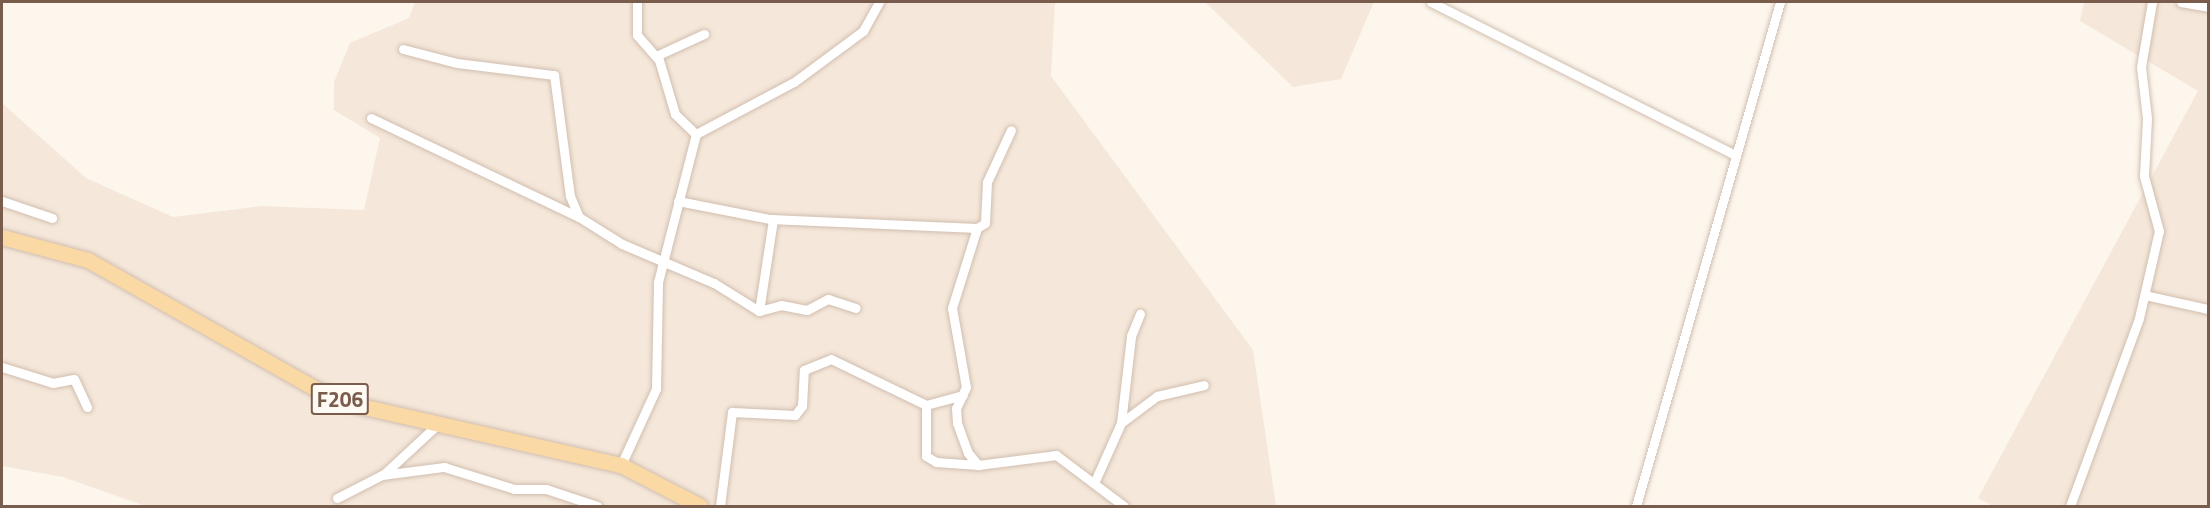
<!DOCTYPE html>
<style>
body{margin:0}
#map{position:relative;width:2210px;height:508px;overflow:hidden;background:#fdf6ec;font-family:"Titillium Web",sans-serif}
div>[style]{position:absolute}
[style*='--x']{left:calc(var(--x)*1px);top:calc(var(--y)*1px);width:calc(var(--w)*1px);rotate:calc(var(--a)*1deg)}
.residential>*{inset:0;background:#f5e8da}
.roads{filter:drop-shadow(0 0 2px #d1beb0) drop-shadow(0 0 2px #d1beb0)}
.street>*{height:9px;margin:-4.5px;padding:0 4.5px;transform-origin:4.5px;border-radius:4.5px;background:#fff}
.primary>*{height:15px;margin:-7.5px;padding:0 7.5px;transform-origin:7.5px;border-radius:7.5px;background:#fbd9a5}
span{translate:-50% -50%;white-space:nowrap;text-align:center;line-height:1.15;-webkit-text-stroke:4.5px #fffaf3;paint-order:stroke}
.shield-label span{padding:2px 4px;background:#fffaf3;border:2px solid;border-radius:4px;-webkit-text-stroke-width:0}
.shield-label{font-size:21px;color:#7a5c4d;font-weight:700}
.frame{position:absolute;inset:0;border:3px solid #7a5c4d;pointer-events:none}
</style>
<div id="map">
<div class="residential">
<div style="clip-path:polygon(415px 2px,1055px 2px,1051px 76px,1253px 350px,1276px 506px,145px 506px,63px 477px,2px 466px,2px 103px,86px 178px,173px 217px,261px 206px,364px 210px,380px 138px,334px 110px,334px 82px,350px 43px,409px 18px)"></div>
<div style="clip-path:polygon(1205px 2px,1374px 2px,1341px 79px,1293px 87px)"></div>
<div style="clip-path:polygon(2084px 2px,2208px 2px,2208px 506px,1993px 506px,1978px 498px,2198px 91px,2080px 21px)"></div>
</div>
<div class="roads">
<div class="street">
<div style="--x:637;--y:2;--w:33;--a:90"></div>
<div style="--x:637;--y:35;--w:33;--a:49"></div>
<div style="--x:659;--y:60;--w:56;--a:73.5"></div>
<div style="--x:675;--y:114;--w:29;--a:44"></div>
<div style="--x:1431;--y:2;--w:340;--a:26.7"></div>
<div style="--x:2181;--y:2;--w:27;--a:10"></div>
<div style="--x:403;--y:49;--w:56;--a:14.5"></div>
<div style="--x:457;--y:63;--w:98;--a:7.1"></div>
<div style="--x:554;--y:75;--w:122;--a:82.5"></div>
<div style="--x:570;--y:196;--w:23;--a:67"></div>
<div style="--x:579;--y:217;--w:51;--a:32.1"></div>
<div style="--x:622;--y:244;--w:100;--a:23"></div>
<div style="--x:714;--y:283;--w:53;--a:31.9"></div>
<div style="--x:759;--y:311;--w:93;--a:-81.3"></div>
<div style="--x:656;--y:56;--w:53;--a:-24.6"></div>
<div style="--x:371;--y:118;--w:230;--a:25.5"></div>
<div style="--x:2;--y:201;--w:53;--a:18.8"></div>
<div style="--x:678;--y:201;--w:94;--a:11.1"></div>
<div style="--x:770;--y:219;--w:207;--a:2.5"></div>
<div style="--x:977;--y:228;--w:9;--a:-32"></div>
<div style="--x:985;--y:223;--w:41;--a:-87.2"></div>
<div style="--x:987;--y:182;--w:57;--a:-65.2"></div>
<div style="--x:977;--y:228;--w:84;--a:107.4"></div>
<div style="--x:952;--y:308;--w:80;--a:80"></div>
<div style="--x:966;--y:387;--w:23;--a:115"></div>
<div style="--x:956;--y:408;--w:15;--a:86"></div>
<div style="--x:957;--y:423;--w:32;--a:70"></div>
<div style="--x:968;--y:453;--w:16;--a:50"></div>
<div style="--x:978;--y:465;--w:79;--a:-7.3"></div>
<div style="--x:1056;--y:455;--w:85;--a:36.9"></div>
<div style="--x:2145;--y:295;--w:65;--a:12.5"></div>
<div style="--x:759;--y:311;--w:23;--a:-15"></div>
<div style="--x:781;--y:305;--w:26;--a:11"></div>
<div style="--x:807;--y:310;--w:24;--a:-28"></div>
<div style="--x:828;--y:299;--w:29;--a:18"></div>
<div style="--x:2;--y:367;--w:53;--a:17.4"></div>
<div style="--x:53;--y:383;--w:21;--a:-11"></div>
<div style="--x:74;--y:379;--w:31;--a:65"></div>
<div style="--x:926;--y:405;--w:38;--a:-15"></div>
<div style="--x:1121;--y:423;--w:45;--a:-36.9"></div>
<div style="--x:1157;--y:396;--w:48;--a:-13.2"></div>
<div style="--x:621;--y:465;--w:84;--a:-65.3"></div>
<div style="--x:656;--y:389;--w:107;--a:-88.9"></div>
<div style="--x:658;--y:282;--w:153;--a:-75.6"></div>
<div style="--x:696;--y:134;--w:111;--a:-28"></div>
<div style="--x:794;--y:82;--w:86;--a:-36.5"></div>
<div style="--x:863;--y:31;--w:33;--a:-61"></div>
<div style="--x:384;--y:474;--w:72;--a:-42.8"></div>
<div style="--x:1095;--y:481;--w:64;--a:-65.9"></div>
<div style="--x:1121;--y:423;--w:88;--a:-83.4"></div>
<div style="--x:1131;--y:336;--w:24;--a:-68"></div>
<div style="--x:337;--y:498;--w:51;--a:-27.1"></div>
<div style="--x:382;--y:475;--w:63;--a:-7.4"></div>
<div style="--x:444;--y:467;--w:73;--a:17.4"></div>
<div style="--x:514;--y:489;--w:32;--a:0"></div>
<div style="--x:546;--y:489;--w:54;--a:18.4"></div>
<div style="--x:720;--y:506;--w:95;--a:-82.7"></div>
<div style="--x:732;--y:412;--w:63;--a:2.7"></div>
<div style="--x:795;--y:415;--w:11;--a:-52"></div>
<div style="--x:802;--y:406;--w:36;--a:-87"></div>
<div style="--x:804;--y:370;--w:29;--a:-22"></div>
<div style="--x:831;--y:359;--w:106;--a:25.8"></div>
<div style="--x:926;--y:405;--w:51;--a:90"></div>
<div style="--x:926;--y:456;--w:12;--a:31"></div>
<div style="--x:936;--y:462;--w:42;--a:4.1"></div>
<div style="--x:1636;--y:506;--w:524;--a:-74.05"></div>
<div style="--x:2070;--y:506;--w:200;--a:-69.8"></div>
<div style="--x:2139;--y:318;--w:89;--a:-77.1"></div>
<div style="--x:2159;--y:231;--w:57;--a:-105.3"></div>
<div style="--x:2144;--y:176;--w:58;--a:-87"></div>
<div style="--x:2147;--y:118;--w:51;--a:-96.7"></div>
<div style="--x:2141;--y:67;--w:66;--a:-80.4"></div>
</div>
<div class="primary">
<div style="--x:2;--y:237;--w:89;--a:15"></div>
<div style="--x:88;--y:260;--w:262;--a:29.5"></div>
<div style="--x:316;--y:389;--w:43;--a:21.8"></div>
<div style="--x:356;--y:405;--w:272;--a:12.8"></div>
<div style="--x:621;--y:465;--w:89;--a:27.4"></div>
</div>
</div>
<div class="shield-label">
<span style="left:340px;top:399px">F206</span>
</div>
<div class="frame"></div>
</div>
